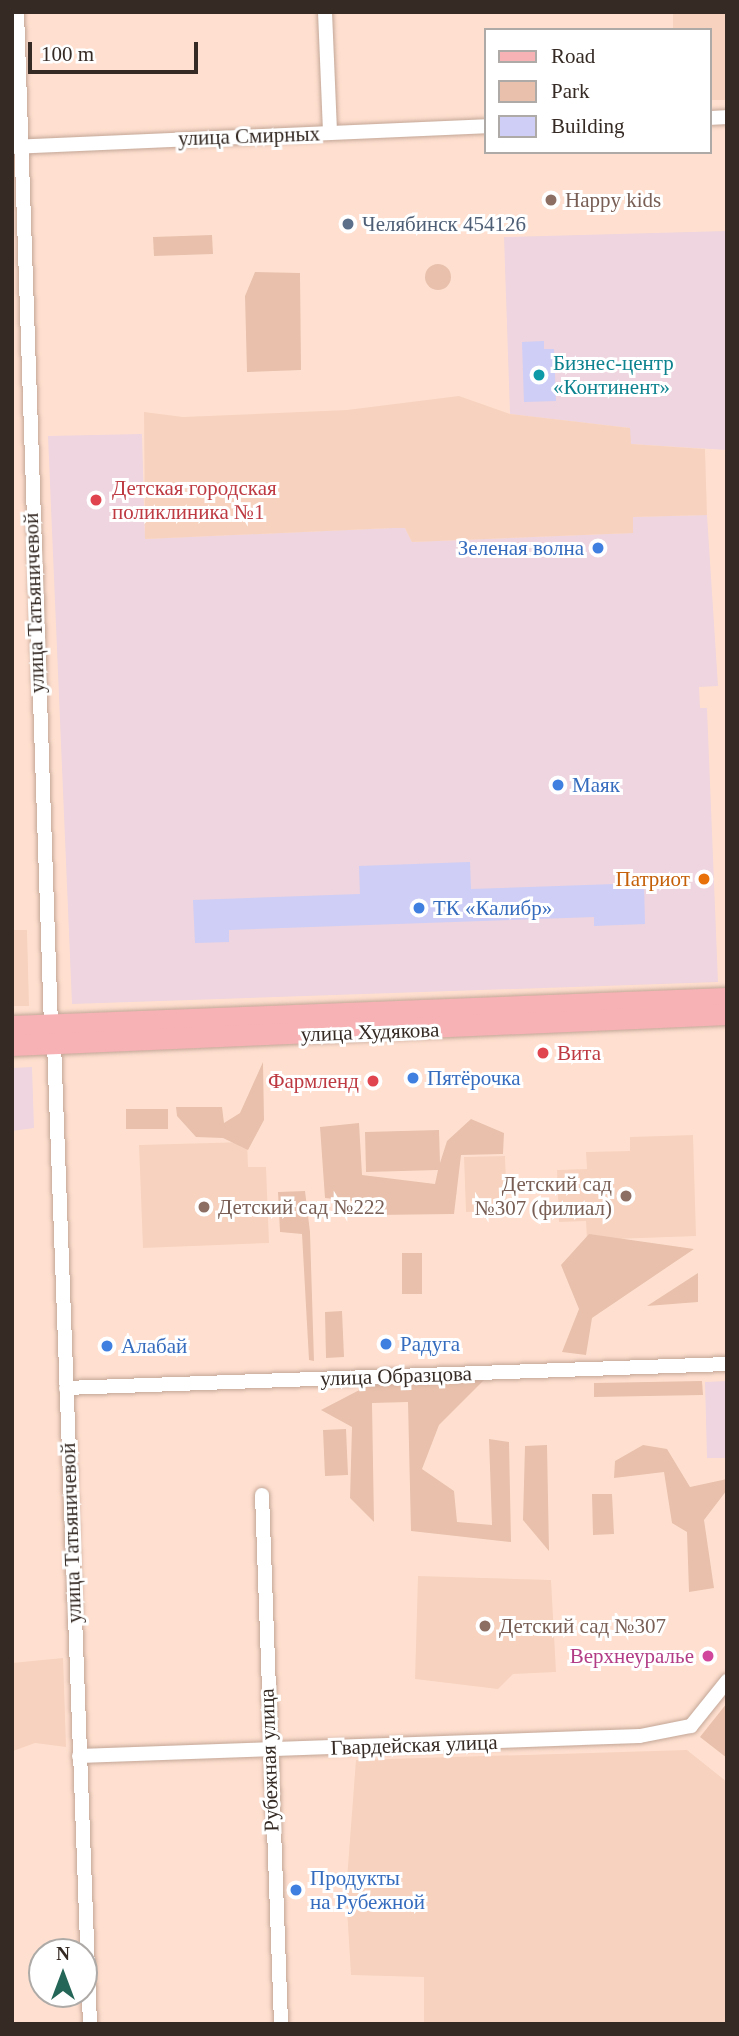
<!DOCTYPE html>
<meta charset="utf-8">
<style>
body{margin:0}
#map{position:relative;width:739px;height:2036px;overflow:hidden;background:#ffe0d0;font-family:"Times New Roman",serif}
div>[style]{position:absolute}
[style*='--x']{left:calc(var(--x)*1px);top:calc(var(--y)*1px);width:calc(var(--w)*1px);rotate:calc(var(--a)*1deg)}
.commercial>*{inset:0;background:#eed5df}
.built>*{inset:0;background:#f7d2bf}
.green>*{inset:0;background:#e8c0ac}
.round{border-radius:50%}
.building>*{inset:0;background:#cecef7}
.roads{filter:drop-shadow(0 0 2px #c3a697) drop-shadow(0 0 2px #c3a697)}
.minor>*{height:14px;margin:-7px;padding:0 7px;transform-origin:7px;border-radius:7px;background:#fff}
.primary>*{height:21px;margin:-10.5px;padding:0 10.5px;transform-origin:10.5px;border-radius:10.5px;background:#f7b2b5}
.dots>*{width:19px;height:19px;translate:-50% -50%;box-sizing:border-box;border:4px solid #fff;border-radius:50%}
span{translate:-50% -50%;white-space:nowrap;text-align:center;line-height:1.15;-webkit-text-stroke:6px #fff;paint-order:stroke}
.street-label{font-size:21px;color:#352a24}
.education-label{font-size:21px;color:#785e54}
.left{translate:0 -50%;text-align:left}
.right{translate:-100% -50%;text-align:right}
.service-label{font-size:21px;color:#4e5e75}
.culture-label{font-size:21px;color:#0d838f}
.health-label{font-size:21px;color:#be3a42}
.shop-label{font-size:21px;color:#366cbe}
.food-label{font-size:21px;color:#c56008}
.hotel-label{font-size:21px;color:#b23c85}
.frame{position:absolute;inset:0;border:14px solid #352a24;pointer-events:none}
.legend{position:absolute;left:484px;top:28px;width:228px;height:126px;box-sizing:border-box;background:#fff;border:2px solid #aeaaa7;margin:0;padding:9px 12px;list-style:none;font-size:21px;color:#352a24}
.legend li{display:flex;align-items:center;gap:14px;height:35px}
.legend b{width:35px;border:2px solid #aeaaa7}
.north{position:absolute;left:28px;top:1938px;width:70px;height:70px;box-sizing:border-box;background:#fff;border:2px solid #aeaaa7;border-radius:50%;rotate:0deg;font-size:19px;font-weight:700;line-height:28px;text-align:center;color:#352a24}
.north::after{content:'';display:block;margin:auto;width:24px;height:32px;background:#246657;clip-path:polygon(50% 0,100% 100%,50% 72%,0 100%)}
.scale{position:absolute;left:28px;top:42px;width:170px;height:32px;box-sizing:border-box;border:4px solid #352a24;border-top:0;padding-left:9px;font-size:21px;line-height:24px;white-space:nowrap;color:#352a24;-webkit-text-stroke:5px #fff;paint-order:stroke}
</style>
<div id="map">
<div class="commercial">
<div style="clip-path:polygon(727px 231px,727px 450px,630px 444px,630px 428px,510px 414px,504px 237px)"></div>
<div style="clip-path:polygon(142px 434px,145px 539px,392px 528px,405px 528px,412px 542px,633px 533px,633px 517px,707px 515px,718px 686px,699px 687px,700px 708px,707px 708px,718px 982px,72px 1004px,48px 436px)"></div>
<div style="clip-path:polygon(32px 1067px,34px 1128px,12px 1131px,12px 1068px)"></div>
<div style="clip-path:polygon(727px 1381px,727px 1458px,707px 1458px,705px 1382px)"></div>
</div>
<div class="built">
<div style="clip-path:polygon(673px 12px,727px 12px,727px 100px,709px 100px,709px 30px,673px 30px)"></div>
<div style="clip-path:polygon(459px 396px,510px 414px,630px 428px,631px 444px,705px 449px,707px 515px,633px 517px,633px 533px,412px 542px,405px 528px,392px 528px,145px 539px,144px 412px,183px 417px,347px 410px)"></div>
<div style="clip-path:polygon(12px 930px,27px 930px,29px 1006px,12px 1006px)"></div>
<div style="clip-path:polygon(693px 1135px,696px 1236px,587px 1240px,586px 1221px,559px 1222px,557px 1170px,587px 1169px,586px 1152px,630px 1151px,630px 1137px)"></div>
<div style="clip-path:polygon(247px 1142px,248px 1167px,266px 1167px,269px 1243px,143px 1248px,139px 1145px)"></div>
<div style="clip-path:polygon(505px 1156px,507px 1210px,466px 1212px,464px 1157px)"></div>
<div style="clip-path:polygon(418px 1576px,551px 1580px,556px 1672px,513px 1674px,498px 1689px,415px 1679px)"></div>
<div style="clip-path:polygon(63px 1658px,66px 1747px,35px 1743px,13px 1751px,12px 1663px)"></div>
<div style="clip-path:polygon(687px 1750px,727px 1782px,727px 2024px,424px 2024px,424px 1977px,351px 1975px,346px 1892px,356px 1760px)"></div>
</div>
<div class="green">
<div style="clip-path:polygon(212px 235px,213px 254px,154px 256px,153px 237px)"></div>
<div class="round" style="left:425px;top:264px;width:26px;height:26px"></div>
<div style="clip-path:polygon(255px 272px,300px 273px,301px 370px,247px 372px,245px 296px)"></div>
<div style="clip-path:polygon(263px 1062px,264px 1120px,248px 1150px,223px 1138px,196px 1137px,177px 1116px,176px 1107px,222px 1107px,224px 1123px,240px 1113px)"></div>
<div style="clip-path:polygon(126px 1109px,168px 1109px,168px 1129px,126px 1129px)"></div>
<div style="clip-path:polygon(471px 1119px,504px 1133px,503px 1154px,461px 1155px,454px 1214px,374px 1215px,373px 1203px,325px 1198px,320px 1127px,359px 1123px,362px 1175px,435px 1184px,438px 1170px,366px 1172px,365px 1132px,439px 1130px,440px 1163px,447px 1141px)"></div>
<div style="clip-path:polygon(305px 1191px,310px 1232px,314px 1361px,309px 1360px,302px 1234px,280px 1232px,278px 1192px)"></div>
<div style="clip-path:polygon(589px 1234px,694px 1249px,592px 1318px,586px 1355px,562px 1352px,579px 1309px,561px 1265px)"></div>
<div style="clip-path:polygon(402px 1253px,422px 1253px,422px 1294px,402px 1294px)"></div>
<div style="clip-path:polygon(698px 1273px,698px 1302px,647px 1306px)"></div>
<div style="clip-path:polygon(342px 1311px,344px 1357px,326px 1358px,325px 1312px)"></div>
<div style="clip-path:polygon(485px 1379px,439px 1425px,422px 1469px,454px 1491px,457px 1522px,492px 1525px,489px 1439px,509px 1442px,511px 1542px,411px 1531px,408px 1402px,372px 1403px,374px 1522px,350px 1498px,352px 1427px,321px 1410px,369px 1385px)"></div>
<div style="clip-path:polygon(702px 1381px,703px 1395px,594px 1397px,594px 1383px)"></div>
<div style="clip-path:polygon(346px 1429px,348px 1475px,325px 1476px,323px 1430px)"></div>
<div style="clip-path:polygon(547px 1445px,549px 1551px,523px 1520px,525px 1446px)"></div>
<div style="clip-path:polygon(643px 1445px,667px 1449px,690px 1487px,727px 1479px,727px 1490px,704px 1520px,714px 1588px,689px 1592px,687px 1532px,672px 1523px,664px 1472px,614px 1478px,615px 1461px)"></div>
<div style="clip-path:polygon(592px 1494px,612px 1494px,614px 1534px,593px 1535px)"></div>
<div style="clip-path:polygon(727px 1703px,727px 1758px,700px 1737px)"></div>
</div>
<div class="building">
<div style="clip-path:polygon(544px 341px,544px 349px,554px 349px,556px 401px,524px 402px,522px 342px)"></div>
<div style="clip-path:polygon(470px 862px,471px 889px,644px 883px,645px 924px,594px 926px,594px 917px,229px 930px,229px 942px,195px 943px,193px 900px,360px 894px,359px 866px)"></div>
</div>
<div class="roads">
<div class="minor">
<div style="--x:17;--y:12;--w:1014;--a:88.08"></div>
<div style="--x:325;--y:12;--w:121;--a:87.6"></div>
<div style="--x:709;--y:118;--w:18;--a:-3"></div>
<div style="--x:12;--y:147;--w:473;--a:-2.5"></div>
<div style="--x:54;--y:1043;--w:982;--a:87.9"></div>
<div style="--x:66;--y:1388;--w:661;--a:-2.08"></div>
<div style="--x:262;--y:1495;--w:529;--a:87.94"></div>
<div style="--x:79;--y:1756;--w:561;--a:-2.04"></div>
<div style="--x:640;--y:1736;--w:52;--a:-11.1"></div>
<div style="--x:691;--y:1726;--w:58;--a:-51.3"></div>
</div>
<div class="primary">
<div style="--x:12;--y:1026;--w:716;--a:-2.24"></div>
<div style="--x:12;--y:1045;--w:716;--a:-2.48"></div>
</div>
</div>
<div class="dots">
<div style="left:551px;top:200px;background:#8d6e63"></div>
<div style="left:348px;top:224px;background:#5c6f8a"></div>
<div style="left:539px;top:375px;background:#0f9aa8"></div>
<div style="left:96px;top:500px;background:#e0444e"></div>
<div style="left:598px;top:548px;background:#3f7fe0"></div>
<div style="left:558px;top:785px;background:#3f7fe0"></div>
<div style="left:704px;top:879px;background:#e8710a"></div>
<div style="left:419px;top:908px;background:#3f7fe0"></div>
<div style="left:543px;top:1053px;background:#e0444e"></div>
<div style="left:413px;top:1078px;background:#3f7fe0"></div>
<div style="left:373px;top:1081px;background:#e0444e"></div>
<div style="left:626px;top:1196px;background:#8d6e63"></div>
<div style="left:204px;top:1207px;background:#8d6e63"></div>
<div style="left:386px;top:1344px;background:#3f7fe0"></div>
<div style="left:107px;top:1346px;background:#3f7fe0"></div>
<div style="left:485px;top:1626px;background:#8d6e63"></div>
<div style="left:708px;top:1656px;background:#d1479c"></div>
<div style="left:296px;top:1890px;background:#3f7fe0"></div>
</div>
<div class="street-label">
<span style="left:249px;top:136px;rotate:-2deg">улица Смирных</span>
<span style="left:34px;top:603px;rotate:-92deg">улица Татьяничевой</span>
<span style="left:370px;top:1032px;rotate:-2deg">улица Худякова</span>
<span style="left:396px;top:1376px;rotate:-2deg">улица Образцова</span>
<span style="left:71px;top:1533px;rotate:-92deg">улица Татьяничевой</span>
<span style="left:414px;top:1745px;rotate:-2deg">Гвардейская улица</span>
<span style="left:269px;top:1760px;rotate:-92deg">Рубежная улица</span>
</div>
<div class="education-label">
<span class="left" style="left:565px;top:200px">Happy kids</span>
<span class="right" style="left:612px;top:1196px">Детский сад<br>№307 (филиал)</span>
<span class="left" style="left:218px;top:1207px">Детский сад №222</span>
<span class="left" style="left:499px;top:1626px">Детский сад №307</span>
</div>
<div class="service-label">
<span class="left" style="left:362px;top:224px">Челябинск 454126</span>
</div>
<div class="culture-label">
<span class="left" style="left:553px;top:375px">Бизнес-центр<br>«Континент»</span>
</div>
<div class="health-label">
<span class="left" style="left:112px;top:500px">Детская городская<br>поликлиника №1</span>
<span class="left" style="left:557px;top:1053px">Вита</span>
<span class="right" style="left:359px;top:1081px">Фармленд</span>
</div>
<div class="shop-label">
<span class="right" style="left:584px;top:548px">Зеленая волна</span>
<span class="left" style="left:572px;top:785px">Маяк</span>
<span class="left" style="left:433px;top:908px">ТК «Калибр»</span>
<span class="left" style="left:427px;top:1078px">Пятёрочка</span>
<span class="left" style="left:400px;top:1344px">Радуга</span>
<span class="left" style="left:121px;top:1346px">Алабай</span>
<span class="left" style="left:310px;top:1890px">Продукты<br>на Рубежной</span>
</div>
<div class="food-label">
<span class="right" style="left:690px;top:879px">Патриот</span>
</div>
<div class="hotel-label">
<span class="right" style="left:694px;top:1656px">Верхнеуралье</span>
</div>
<div class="frame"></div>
<ul class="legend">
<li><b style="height:9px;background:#f7b2b5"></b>Road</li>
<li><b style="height:19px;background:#e8c0ac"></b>Park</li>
<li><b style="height:19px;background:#cecef7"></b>Building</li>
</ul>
<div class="north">N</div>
<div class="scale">100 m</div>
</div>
